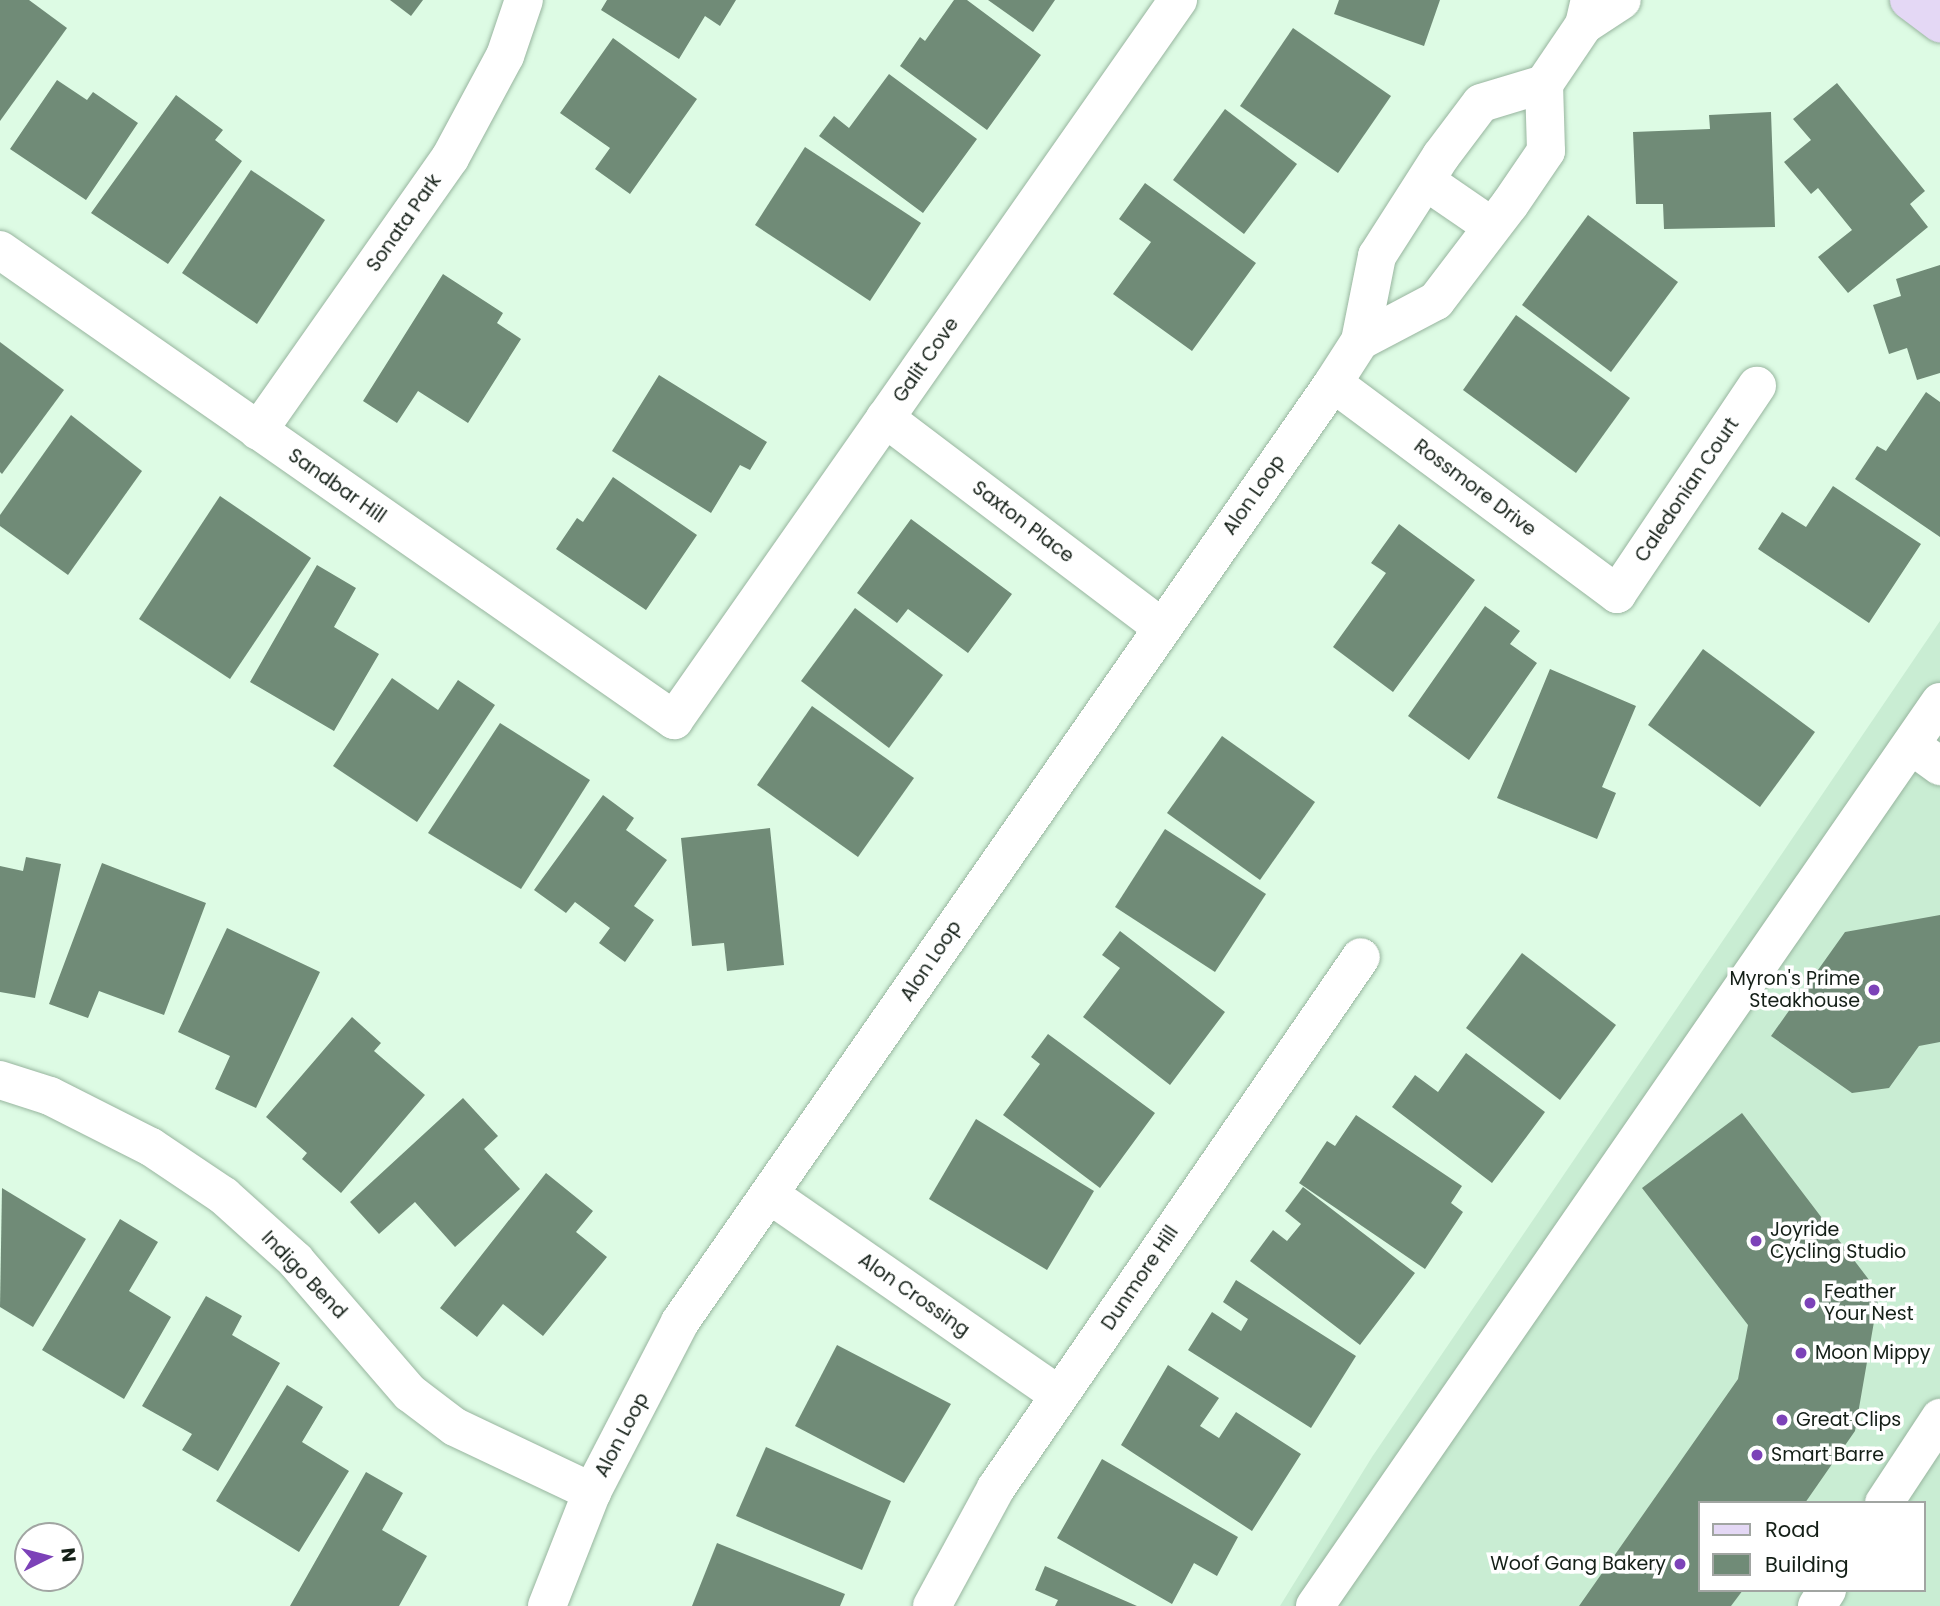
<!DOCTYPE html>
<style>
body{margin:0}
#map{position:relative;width:1940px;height:1606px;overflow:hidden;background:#ddfbe4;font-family:Poppins,sans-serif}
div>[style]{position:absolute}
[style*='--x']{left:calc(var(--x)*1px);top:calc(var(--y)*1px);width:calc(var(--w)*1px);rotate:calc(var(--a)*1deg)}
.built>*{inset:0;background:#c9edd3}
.building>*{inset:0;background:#708b77}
.roads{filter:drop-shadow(0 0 2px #98b59f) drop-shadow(0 0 2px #98b59f)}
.minor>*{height:38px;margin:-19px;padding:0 19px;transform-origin:19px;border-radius:19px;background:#fff}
.major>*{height:38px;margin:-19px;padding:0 19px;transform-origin:19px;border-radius:19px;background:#e4d8f5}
.dots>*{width:19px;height:19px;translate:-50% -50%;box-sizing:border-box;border:4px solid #fff;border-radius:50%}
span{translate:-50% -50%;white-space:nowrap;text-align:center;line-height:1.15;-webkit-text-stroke:7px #fff;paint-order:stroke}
.street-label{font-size:19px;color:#141f17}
.poi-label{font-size:19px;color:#141f17}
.right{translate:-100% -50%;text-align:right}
.left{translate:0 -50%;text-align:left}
.legend{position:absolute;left:1698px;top:1501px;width:228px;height:91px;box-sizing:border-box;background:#fff;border:2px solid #a1a5a2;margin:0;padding:9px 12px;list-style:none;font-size:21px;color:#141f17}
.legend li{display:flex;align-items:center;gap:14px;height:35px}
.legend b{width:35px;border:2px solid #a1a5a2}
.north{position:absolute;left:14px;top:1522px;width:70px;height:70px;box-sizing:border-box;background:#fff;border:2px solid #a1a5a2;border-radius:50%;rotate:84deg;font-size:19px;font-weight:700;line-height:28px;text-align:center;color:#141f17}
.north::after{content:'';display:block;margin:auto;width:24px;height:32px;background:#7c42b8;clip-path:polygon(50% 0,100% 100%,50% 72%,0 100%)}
</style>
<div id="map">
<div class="built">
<div style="clip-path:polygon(evenodd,1940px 621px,1940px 1606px,1280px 1606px,1372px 1457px,1940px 621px,1700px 1503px,1924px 1503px,1924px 1590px,1700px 1590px,1700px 1503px)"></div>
</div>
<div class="building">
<div style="clip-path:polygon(0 0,29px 0,67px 28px,0 121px)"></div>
<div style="clip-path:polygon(390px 0,423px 0,411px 16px)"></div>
<div style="clip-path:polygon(607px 0,736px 0,720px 26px,705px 16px,679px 59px,601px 10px)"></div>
<div style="clip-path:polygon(954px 0,967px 0,1041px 55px,987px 130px,900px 66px,920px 37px,925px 41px)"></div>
<div style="clip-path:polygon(988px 0,1055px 0,1033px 32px)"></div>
<div style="clip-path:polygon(1339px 0,1440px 0,1424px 46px,1334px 14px)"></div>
<div style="clip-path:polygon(1293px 28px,1391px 96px,1338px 173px,1240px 106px)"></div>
<div style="clip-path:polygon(613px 38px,697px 99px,630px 194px,595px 169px,610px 148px,560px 113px)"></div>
<div style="clip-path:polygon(889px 74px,977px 139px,923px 213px,819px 136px,834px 116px,849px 128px)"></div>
<div style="clip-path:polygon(57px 80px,87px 100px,93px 92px,138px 123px,86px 200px,10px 149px)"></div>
<div style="clip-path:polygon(1837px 83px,1925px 191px,1910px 204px,1928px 227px,1848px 293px,1818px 257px,1852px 230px,1818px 188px,1811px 194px,1784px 162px,1811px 140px,1793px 119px)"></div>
<div style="clip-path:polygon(176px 95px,223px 130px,215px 140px,242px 161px,168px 264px,91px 213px)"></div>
<div style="clip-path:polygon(1225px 109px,1297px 164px,1244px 234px,1173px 180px)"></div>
<div style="clip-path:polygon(1771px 112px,1775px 227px,1664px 229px,1663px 204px,1636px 204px,1633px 132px,1710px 129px,1709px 115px)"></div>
<div style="clip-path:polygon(805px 147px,921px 223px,870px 301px,755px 225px)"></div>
<div style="clip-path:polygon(251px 170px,325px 220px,257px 324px,182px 273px)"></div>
<div style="clip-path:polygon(1145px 183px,1256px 263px,1192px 351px,1113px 294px,1151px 242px,1119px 219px)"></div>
<div style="clip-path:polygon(1588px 215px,1678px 282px,1611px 372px,1522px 305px)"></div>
<div style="clip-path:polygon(1940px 265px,1940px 373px,1917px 380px,1907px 348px,1889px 354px,1873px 305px,1901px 296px,1896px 279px)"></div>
<div style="clip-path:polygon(443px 274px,503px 313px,497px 323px,521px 339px,468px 423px,418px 391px,397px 423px,363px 401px)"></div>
<div style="clip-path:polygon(1516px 315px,1630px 398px,1576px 473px,1463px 390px)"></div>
<div style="clip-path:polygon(0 342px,64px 390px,2px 474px,0 472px)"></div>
<div style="clip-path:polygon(659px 375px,767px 442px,750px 470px,740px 465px,711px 513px,612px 451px)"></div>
<div style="clip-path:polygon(1926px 392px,1940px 402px,1940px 537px,1855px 479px,1877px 446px,1886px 451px)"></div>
<div style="clip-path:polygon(71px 415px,142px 471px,68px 575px,0 526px,0 515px)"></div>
<div style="clip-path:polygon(613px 477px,697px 535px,646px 610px,556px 549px,577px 518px,583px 522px)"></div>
<div style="clip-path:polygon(1833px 486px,1921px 544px,1869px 623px,1758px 549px,1782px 512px,1806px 527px)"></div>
<div style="clip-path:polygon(220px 496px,311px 558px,230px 679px,139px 619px)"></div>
<div style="clip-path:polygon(911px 519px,1012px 594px,968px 653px,908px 609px,897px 623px,857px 593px)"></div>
<div style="clip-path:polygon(1399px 524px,1475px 580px,1393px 692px,1333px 647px,1386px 573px,1371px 563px)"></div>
<div style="clip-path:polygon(317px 565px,356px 588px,334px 627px,379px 654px,334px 731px,250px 682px)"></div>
<div style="clip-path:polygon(1485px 606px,1520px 631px,1510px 644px,1537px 663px,1469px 760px,1408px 716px)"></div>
<div style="clip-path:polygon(855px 608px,943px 675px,889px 748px,801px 681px)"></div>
<div style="clip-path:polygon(1703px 649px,1815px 732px,1760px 807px,1648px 725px)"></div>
<div style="clip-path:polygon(1550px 669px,1636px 706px,1602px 787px,1616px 793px,1597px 839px,1497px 798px)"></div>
<div style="clip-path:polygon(392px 678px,438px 710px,458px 680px,495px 705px,417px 822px,333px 766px)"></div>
<div style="clip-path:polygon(812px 706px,914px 778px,858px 857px,757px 785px)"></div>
<div style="clip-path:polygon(500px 723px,590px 780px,521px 889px,428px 833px)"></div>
<div style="clip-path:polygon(1222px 736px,1315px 802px,1260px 880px,1167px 813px)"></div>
<div style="clip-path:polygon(603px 795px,634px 818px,626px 830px,667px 860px,634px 906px,654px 920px,625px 962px,599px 943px,610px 928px,575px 902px,566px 913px,534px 890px)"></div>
<div style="clip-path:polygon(770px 828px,784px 965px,727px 971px,724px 943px,692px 946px,681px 838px)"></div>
<div style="clip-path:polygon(1165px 829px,1266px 894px,1215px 972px,1115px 907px)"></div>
<div style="clip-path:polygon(26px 857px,61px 864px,35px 998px,0 992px,0 866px,23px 871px)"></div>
<div style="clip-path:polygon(102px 863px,206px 903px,164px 1015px,99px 991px,88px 1018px,49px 1004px)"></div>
<div style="clip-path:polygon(1940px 915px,1940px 1042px,1919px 1046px,1889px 1088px,1852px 1093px,1771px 1036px,1845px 932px)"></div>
<div style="clip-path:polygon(227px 928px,320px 972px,256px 1108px,215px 1089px,230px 1056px,178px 1032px)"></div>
<div style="clip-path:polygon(1120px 931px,1225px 1012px,1170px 1085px,1083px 1017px,1120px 968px,1102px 955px)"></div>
<div style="clip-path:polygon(1522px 953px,1616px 1025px,1560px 1100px,1466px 1028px)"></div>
<div style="clip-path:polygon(352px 1017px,381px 1043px,374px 1051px,425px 1095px,341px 1193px,302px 1159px,307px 1153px,266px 1117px)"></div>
<div style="clip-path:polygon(1048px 1034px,1155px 1113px,1100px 1188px,1003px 1115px,1040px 1064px,1031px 1057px)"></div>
<div style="clip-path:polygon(1466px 1053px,1545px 1112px,1492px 1183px,1392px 1107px,1415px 1075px,1438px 1092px)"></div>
<div style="clip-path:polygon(463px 1098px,498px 1136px,484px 1149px,520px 1189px,455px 1247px,415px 1202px,379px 1234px,350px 1202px)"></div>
<div style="clip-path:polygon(1742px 1113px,1879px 1293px,1855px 1431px,1805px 1503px,1700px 1503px,1700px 1590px,1743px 1590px,1731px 1606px,1579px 1606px,1738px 1379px,1748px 1325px,1642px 1188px)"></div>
<div style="clip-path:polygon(1356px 1115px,1462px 1186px,1451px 1203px,1463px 1212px,1425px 1269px,1299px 1183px,1327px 1141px,1335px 1146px)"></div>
<div style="clip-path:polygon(976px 1119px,1094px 1191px,1047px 1270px,929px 1199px)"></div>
<div style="clip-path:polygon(546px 1173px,593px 1211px,576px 1232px,607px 1257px,543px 1336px,503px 1304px,477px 1337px,440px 1308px)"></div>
<div style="clip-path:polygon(1303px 1187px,1415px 1273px,1360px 1345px,1250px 1261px,1273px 1230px,1287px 1241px,1301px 1224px,1285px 1211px)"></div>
<div style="clip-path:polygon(2px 1188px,86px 1239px,33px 1327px,0 1307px)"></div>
<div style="clip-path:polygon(120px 1219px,158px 1242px,129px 1291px,171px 1317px,124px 1399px,42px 1350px)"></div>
<div style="clip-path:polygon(1236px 1280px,1356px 1356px,1311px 1428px,1188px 1350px,1212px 1312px,1241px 1331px,1248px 1319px,1223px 1302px)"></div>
<div style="clip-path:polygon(206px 1296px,242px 1316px,232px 1335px,280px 1363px,218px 1471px,182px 1450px,192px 1434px,142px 1406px)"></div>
<div style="clip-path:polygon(837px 1345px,951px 1404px,904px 1483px,795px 1426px)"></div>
<div style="clip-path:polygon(1168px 1365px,1219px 1398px,1200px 1426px,1219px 1438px,1236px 1412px,1301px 1454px,1252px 1531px,1121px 1445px)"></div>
<div style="clip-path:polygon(287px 1385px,323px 1407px,302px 1442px,349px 1471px,299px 1552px,216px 1501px)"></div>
<div style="clip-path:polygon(766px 1447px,891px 1501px,862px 1570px,736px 1516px)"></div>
<div style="clip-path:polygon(1102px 1459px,1238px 1537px,1217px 1576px,1194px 1563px,1172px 1604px,1057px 1538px)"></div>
<div style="clip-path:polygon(366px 1472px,403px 1493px,382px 1530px,427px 1556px,399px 1606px,290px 1606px)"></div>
<div style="clip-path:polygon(717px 1543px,845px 1594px,840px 1606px,692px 1606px)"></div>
<div style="clip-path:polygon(1045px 1566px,1137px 1606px,1055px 1606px,1058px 1600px,1035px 1590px)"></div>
</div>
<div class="roads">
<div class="minor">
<div style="--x:1584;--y:25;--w:45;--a:-33.3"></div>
<div style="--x:1427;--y:182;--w:78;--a:34.5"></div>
<div style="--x:0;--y:250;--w:822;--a:34.89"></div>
<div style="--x:674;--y:720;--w:879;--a:-55.01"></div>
<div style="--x:1360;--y:341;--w:86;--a:-27.8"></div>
<div style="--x:1436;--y:301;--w:122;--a:-52.7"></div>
<div style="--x:1510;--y:204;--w:64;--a:-55.8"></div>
<div style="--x:1546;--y:151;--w:67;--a:-91.7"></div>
<div style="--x:1544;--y:84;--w:71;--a:-55.9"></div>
<div style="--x:1584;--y:25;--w:26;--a:-77"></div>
<div style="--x:1333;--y:383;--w:354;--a:36.6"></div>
<div style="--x:1617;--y:594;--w:251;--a:-56.1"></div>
<div style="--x:885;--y:418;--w:345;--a:37.1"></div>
<div style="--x:258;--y:431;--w:334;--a:-54.9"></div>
<div style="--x:450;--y:158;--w:116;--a:-61.7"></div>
<div style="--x:505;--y:56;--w:59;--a:-71.3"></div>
<div style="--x:1911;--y:745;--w:36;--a:36"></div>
<div style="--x:0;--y:1080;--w:52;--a:17.7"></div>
<div style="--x:50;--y:1096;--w:113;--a:26.8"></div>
<div style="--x:151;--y:1147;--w:88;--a:33.9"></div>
<div style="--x:224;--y:1196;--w:96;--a:42"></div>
<div style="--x:295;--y:1260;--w:176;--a:49.2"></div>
<div style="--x:410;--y:1393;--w:56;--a:37.1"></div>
<div style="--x:455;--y:1427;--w:152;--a:25.4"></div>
<div style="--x:770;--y:1195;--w:351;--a:34.7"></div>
<div style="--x:1884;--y:1503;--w:102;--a:-56.6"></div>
<div style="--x:547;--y:1606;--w:123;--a:-68.5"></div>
<div style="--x:592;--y:1492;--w:191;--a:-62.6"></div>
<div style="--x:680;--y:1322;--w:1144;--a:-55.18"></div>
<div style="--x:1333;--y:383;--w:50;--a:-57.3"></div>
<div style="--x:1360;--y:341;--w:87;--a:-78.7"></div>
<div style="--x:1377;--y:256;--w:119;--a:-57.4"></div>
<div style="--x:1441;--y:156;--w:66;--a:-53"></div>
<div style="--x:1481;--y:103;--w:66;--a:-16.8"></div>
<div style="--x:932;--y:1606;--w:134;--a:-61.5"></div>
<div style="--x:996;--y:1488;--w:644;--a:-55.5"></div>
<div style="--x:1315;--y:1606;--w:1099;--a:-55.34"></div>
<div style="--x:1817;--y:1606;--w:19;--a:-58"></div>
</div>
<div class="major">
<div style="--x:1909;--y:0;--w:39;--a:37"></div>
</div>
</div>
<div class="dots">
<div style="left:1874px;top:990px;background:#7c42b8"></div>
<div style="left:1756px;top:1241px;background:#7c42b8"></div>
<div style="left:1810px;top:1303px;background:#7c42b8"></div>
<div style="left:1801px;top:1353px;background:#7c42b8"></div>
<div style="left:1782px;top:1420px;background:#7c42b8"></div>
<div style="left:1757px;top:1455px;background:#7c42b8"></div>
<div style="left:1680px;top:1564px;background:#7c42b8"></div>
</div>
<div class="street-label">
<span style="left:404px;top:223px;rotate:-55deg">Sonata Park</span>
<span style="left:926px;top:360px;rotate:-55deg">Galit Cove</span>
<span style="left:337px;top:486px;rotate:35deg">Sandbar Hill</span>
<span style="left:1475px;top:488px;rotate:37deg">Rossmore Drive</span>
<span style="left:1687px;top:490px;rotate:-56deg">Caledonian Court</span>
<span style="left:1254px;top:495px;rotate:-55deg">Alon Loop</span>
<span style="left:1023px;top:522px;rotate:37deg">Saxton Place</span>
<span style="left:931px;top:961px;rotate:-56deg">Alon Loop</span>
<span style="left:304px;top:1275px;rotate:46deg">Indigo Bend</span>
<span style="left:1140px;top:1278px;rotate:-56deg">Dunmore Hill</span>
<span style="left:914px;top:1295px;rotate:35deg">Alon Crossing</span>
<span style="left:622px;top:1435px;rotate:-62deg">Alon Loop</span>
</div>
<div class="poi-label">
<span class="right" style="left:1860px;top:990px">Myron's Prime<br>Steakhouse</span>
<span class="left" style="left:1770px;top:1241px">Joyride<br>Cycling Studio</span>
<span class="left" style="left:1824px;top:1303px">Feather<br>Your Nest</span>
<span class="left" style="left:1815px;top:1353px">Moon Mippy</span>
<span class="left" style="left:1796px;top:1420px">Great Clips</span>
<span class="left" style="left:1771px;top:1455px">Smart Barre</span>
<span class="right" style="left:1666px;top:1564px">Woof Gang Bakery</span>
</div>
<ul class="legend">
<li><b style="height:9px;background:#e4d8f5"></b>Road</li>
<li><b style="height:19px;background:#708b77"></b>Building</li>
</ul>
<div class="north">N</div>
</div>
